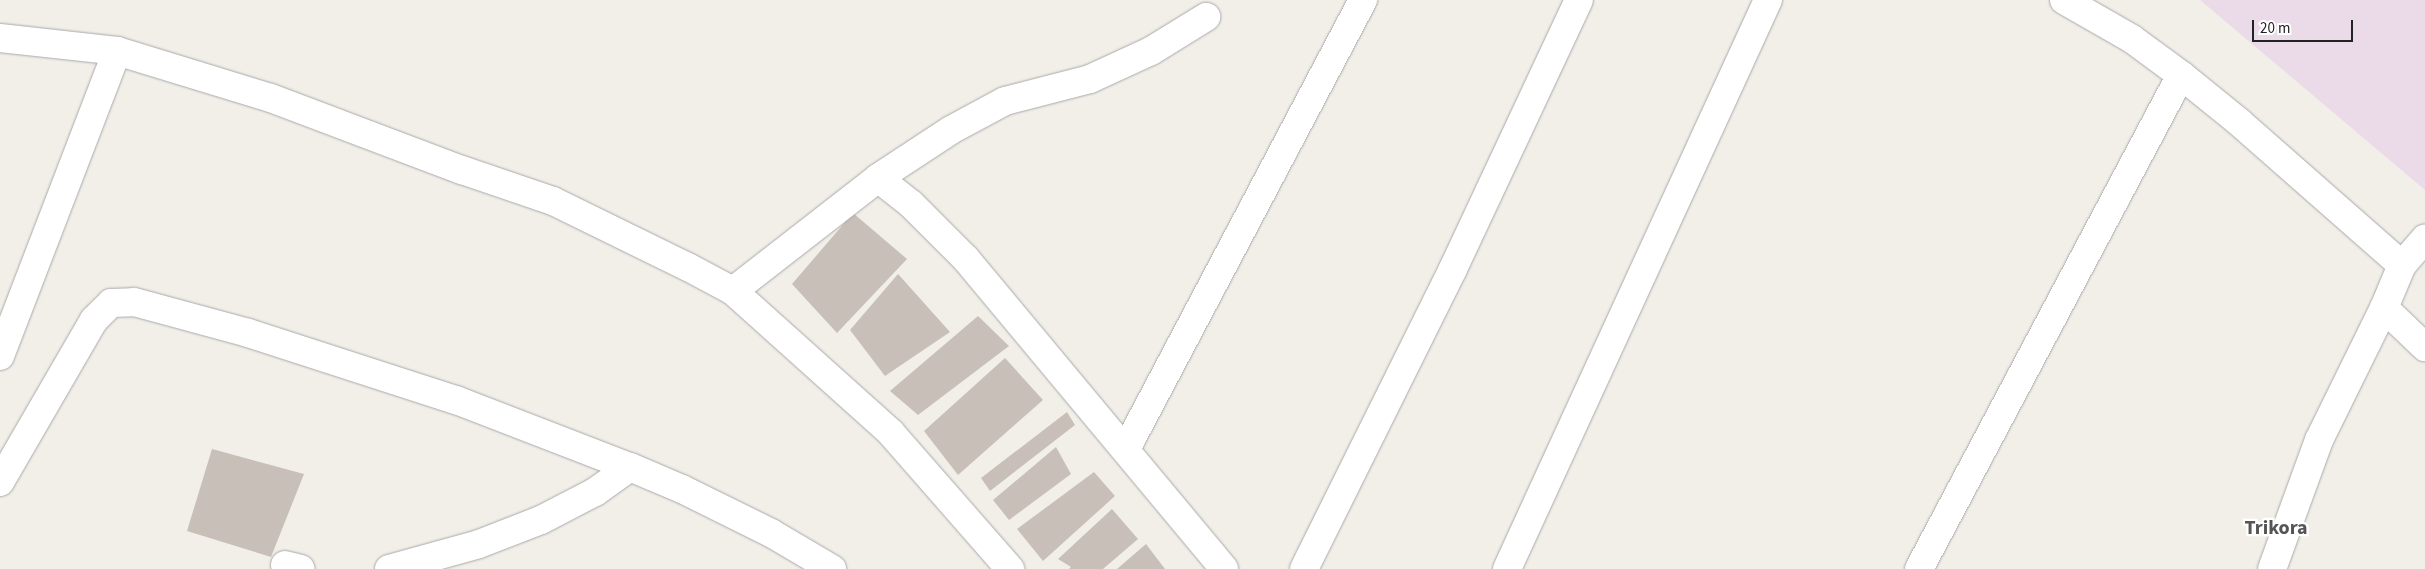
<!DOCTYPE html>
<style>
body{margin:0}
#map{position:relative;width:2425px;height:569px;overflow:hidden;background:#f2efe9;font-family:"Source Sans 3",sans-serif}
div>[style]{position:absolute}
[style*='--x']{left:calc(var(--x)*1px);top:calc(var(--y)*1px);width:calc(var(--w)*1px);rotate:calc(var(--a)*1deg)}
.industrial>*{inset:0;background:#ebdbe8}
.building>*{inset:0;background:#c7bfb8}
.roads{filter:drop-shadow(0 0 1px #a9a9a9) drop-shadow(0 0 1px #a9a9a9)}
.minor>*{height:28px;margin:-14px;padding:0 14px;transform-origin:14px;border-radius:14px;background:#fff}
span{translate:-50% -50%;white-space:nowrap;text-align:center;line-height:1.15;-webkit-text-stroke:4.5px #fff;paint-order:stroke}
.district-label{font-size:20px;color:#555;font-weight:700}
.scale{position:absolute;left:2252px;top:20px;width:101px;height:22px;box-sizing:border-box;border:2px solid #222;border-top:0;padding-left:6px;font-size:15px;line-height:18px;white-space:nowrap;color:#222;-webkit-text-stroke:4px #fff;paint-order:stroke}
</style>
<div id="map">
<div class="industrial">
<div style="clip-path:polygon(2200px 0,2425px 0,2425px 190px)"></div>
</div>
<div class="building">
<div style="clip-path:polygon(853px 213px,907px 259px,837px 333px,792px 284px)"></div>
<div style="clip-path:polygon(898px 274px,950px 332px,885px 376px,850px 330px)"></div>
<div style="clip-path:polygon(978px 316px,1009px 346px,918px 415px,890px 391px)"></div>
<div style="clip-path:polygon(1005px 358px,1043px 400px,958px 475px,924px 431px)"></div>
<div style="clip-path:polygon(1067px 412px,1075px 425px,990px 491px,981px 478px)"></div>
<div style="clip-path:polygon(1056px 447px,1071px 474px,1009px 520px,993px 500px)"></div>
<div style="clip-path:polygon(212px 449px,304px 474px,271px 557px,187px 531px)"></div>
<div style="clip-path:polygon(1094px 472px,1115px 496px,1043px 561px,1017px 529px)"></div>
<div style="clip-path:polygon(1112px 509px,1138px 539px,1103px 569px,1069px 569px,1071px 567px,1058px 559px)"></div>
<div style="clip-path:polygon(1146px 544px,1165px 569px,1117px 569px)"></div>
</div>
<div class="roads">
<div class="minor">
<div style="--x:2064;--y:0;--w:78;--a:29.8"></div>
<div style="--x:2132;--y:39;--w:61;--a:36.3"></div>
<div style="--x:2181;--y:75;--w:75;--a:39"></div>
<div style="--x:2239;--y:122;--w:217;--a:41.3"></div>
<div style="--x:2402;--y:265;--w:47;--a:112.7"></div>
<div style="--x:2384;--y:308;--w:147;--a:116.2"></div>
<div style="--x:2319;--y:440;--w:137;--a:110"></div>
<div style="--x:0;--y:38;--w:118;--a:6.3"></div>
<div style="--x:117;--y:51;--w:161;--a:17"></div>
<div style="--x:271;--y:98;--w:204;--a:20.7"></div>
<div style="--x:462;--y:170;--w:96;--a:18.8"></div>
<div style="--x:553;--y:201;--w:150;--a:26.1"></div>
<div style="--x:688;--y:267;--w:51;--a:28.1"></div>
<div style="--x:733;--y:291;--w:212;--a:41.9"></div>
<div style="--x:891;--y:433;--w:181;--a:48.8"></div>
<div style="--x:878;--y:178;--w:87;--a:-33.3"></div>
<div style="--x:951;--y:130;--w:61;--a:-28.2"></div>
<div style="--x:1005;--y:101;--w:88;--a:-14.5"></div>
<div style="--x:1090;--y:79;--w:67;--a:-24.7"></div>
<div style="--x:1151;--y:51;--w:65;--a:-31.7"></div>
<div style="--x:2402;--y:265;--w:35;--a:-49"></div>
<div style="--x:733;--y:291;--w:184;--a:-37.9"></div>
<div style="--x:878;--y:178;--w:42;--a:38.2"></div>
<div style="--x:911;--y:204;--w:78;--a:45"></div>
<div style="--x:966;--y:259;--w:403;--a:50.2"></div>
<div style="--x:2384;--y:308;--w:57;--a:43.6"></div>
<div style="--x:0;--y:356;--w:327;--a:-69"></div>
<div style="--x:1126;--y:449;--w:508;--a:-62.17"></div>
<div style="--x:0;--y:482;--w:187;--a:-59.9"></div>
<div style="--x:94;--y:320;--w:24;--a:-45"></div>
<div style="--x:111;--y:303;--w:23;--a:-2"></div>
<div style="--x:134;--y:302;--w:118;--a:15.2"></div>
<div style="--x:248;--y:333;--w:219;--a:17.9"></div>
<div style="--x:456;--y:400;--w:186;--a:21.1"></div>
<div style="--x:630;--y:467;--w:56;--a:22.9"></div>
<div style="--x:682;--y:489;--w:99;--a:26.3"></div>
<div style="--x:771;--y:533;--w:71;--a:30.5"></div>
<div style="--x:285;--y:565;--w:16;--a:14"></div>
<div style="--x:389;--y:569;--w:93;--a:-15.5"></div>
<div style="--x:479;--y:544;--w:66;--a:-21.2"></div>
<div style="--x:541;--y:520;--w:61;--a:-27.4"></div>
<div style="--x:595;--y:492;--w:43;--a:-35.5"></div>
<div style="--x:1304;--y:569;--w:333;--a:-63.6"></div>
<div style="--x:1452;--y:271;--w:299;--a:-64.9"></div>
<div style="--x:1507;--y:569;--w:626;--a:-65.36"></div>
<div style="--x:1919;--y:569;--w:559;--a:-62.06"></div>
</div>
</div>
<div class="district-label">
<span style="left:2276px;top:528px">Trikora</span>
</div>
<div class="scale">20 m</div>
</div>
